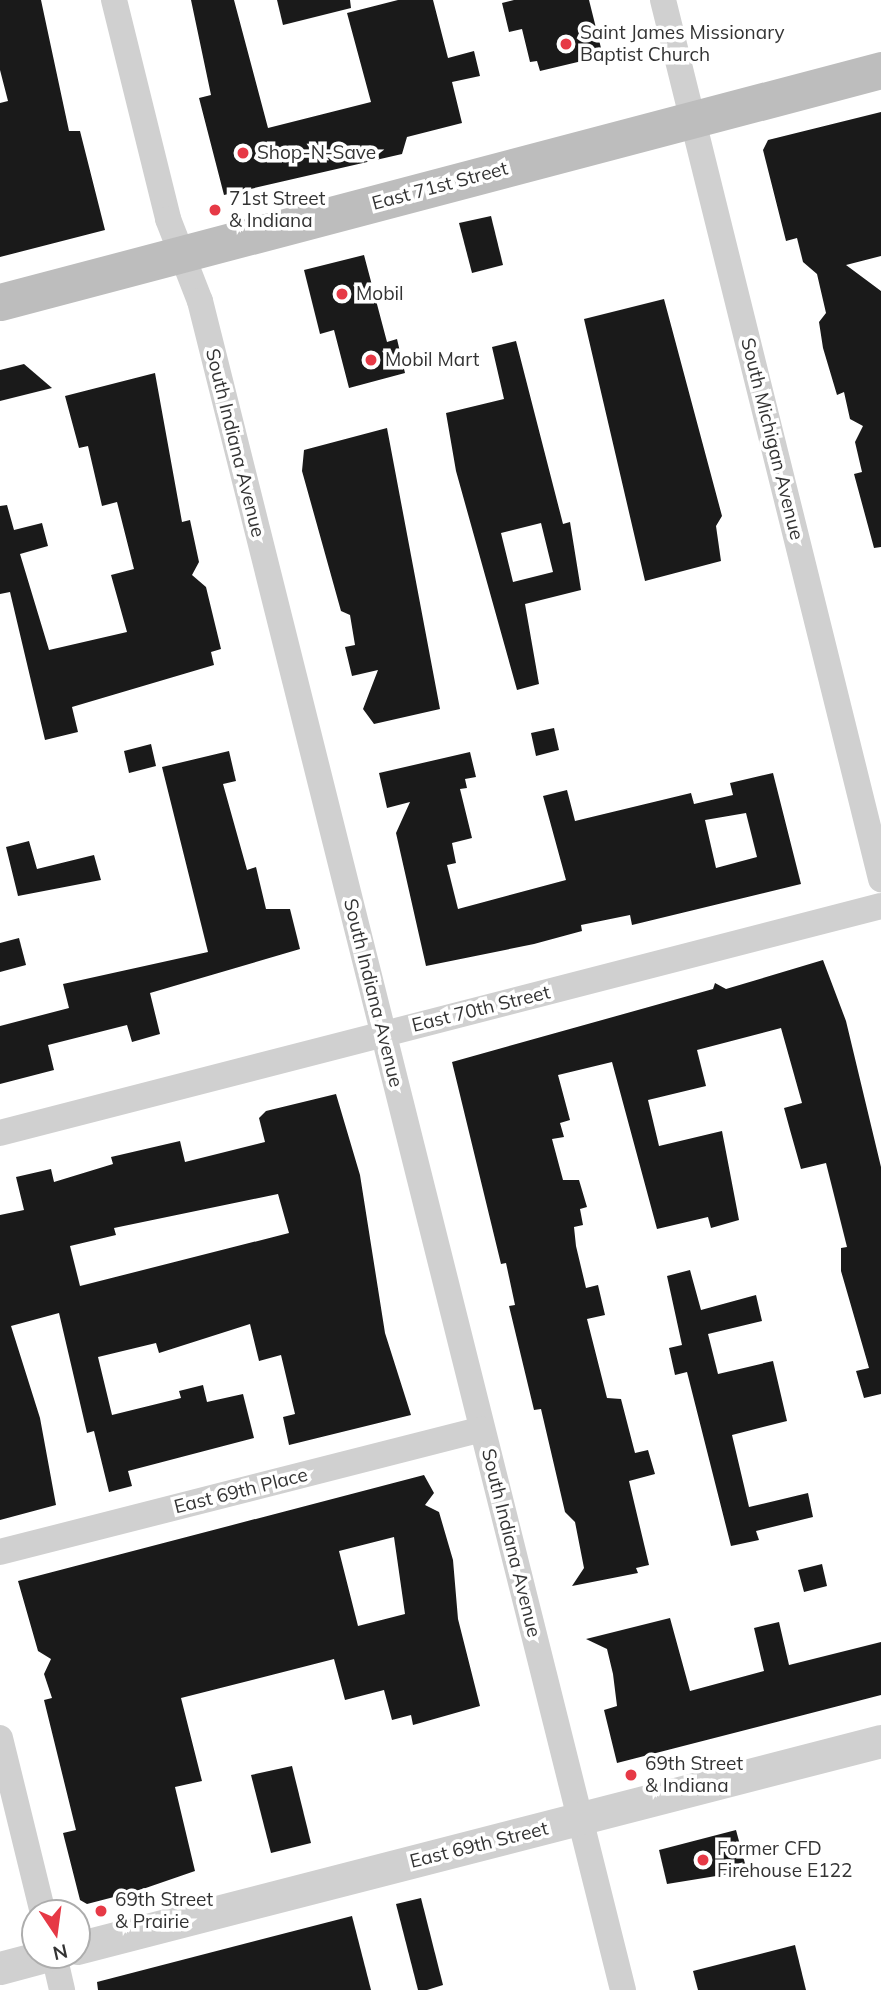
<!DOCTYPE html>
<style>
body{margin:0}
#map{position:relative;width:881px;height:1990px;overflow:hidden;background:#fff;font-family:Mulish,sans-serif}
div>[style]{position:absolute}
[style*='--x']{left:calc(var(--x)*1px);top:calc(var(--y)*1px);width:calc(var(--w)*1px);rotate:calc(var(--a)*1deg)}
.building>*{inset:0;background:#1a1a1a}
.minor>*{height:26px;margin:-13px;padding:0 13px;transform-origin:13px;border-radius:13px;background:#d0d0d0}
.tertiary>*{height:33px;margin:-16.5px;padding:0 16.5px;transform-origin:16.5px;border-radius:16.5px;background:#d0d0d0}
.secondary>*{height:37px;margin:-18.5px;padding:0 18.5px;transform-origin:18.5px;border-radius:18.5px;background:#bdbdbd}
.dots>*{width:19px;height:19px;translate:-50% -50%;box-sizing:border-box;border:4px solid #fff;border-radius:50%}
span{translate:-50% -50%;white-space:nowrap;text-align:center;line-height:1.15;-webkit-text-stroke:7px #fff;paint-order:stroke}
.poi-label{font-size:19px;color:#333}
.left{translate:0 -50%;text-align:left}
.street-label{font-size:19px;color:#333}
.north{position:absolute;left:21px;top:1899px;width:70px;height:70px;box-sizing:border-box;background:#fff;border:2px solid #adadad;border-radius:50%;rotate:167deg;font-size:19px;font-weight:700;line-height:28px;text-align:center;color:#333}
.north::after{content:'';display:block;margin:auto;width:24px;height:32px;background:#e63946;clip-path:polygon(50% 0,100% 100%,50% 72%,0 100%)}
</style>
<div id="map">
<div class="building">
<div style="clip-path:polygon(0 0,41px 0,69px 131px,80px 131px,105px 230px,0 257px,0 103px,8px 101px,0 70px)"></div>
<div style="clip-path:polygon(191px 0,234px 0,268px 128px,371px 102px,347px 13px,398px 0,433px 0,448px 58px,474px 51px,480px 76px,452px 82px,462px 123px,407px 137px,402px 154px,224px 195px,199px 98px,211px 95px)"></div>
<div style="clip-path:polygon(277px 0,350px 0,351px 8px,283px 25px)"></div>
<div style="clip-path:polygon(514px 0,589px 0,603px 56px,540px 71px,537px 61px,530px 62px,522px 29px,509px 32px,502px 3px)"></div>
<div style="clip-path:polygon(881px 112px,881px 256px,846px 265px,881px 291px,881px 547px,874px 548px,854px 474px,862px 472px,855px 442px,863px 426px,850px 419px,844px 392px,837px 395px,823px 348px,819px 322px,826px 313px,817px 274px,803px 262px,797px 238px,786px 241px,763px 150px,768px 140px)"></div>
<div style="clip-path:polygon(491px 216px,503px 265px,472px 273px,459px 223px)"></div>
<div style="clip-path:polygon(364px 255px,387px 342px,397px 339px,405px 373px,349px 388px,334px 330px,320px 334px,304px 270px)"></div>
<div style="clip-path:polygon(664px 299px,722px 516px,716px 526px,721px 561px,645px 581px,584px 319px)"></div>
<div style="clip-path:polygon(evenodd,516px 341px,563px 524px,570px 522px,581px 590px,525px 604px,539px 684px,517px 690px,456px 471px,446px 413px,504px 399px,492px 347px,516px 341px,541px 523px,553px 572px,513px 582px,501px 533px,541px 523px)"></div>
<div style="clip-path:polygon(24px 364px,52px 388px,0 401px,0 370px)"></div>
<div style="clip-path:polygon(155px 373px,182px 522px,190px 520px,199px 562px,192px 575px,206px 587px,221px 649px,211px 652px,214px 665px,72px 707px,78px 732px,45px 740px,10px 592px,0 594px,0 506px,7px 505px,14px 530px,42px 523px,48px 546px,20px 554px,49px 650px,127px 632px,111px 575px,134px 569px,117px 502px,102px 506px,88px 446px,79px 448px,65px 396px)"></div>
<div style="clip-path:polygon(387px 428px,440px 709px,374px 724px,363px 709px,378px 670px,352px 676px,345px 647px,355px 645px,350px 615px,341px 611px,302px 471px,304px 450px)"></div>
<div style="clip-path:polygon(554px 728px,559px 750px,536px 756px,531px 733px)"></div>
<div style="clip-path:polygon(151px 744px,156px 766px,129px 773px,124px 751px)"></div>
<div style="clip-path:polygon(229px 751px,236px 781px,223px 784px,247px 870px,256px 867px,266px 909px,290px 909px,300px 949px,150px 993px,160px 1034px,132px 1042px,127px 1025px,48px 1045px,54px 1070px,0 1084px,0 1026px,69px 1008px,63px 984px,208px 952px,162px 767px)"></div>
<div style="clip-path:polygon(evenodd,470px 752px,476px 777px,465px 779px,467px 788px,460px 789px,472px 838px,452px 843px,456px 863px,447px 865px,458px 909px,566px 880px,543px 796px,567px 790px,575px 821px,691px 793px,694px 804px,733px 795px,730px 783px,773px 773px,801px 884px,632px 925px,630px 915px,581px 925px,582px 931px,534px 944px,426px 966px,396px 833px,410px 802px,387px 808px,379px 773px,470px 752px,746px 813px,757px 857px,716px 868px,705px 820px,746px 813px)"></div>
<div style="clip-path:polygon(29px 841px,37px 869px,94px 855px,101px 880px,18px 896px,6px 847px)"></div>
<div style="clip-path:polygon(19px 938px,26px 965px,0 972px,0 943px)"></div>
<div style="clip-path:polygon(823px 960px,846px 1021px,881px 1167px,881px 1394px,864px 1398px,856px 1371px,869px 1368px,841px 1271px,841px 1248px,847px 1247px,826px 1163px,801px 1169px,790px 1130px,784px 1108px,802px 1103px,781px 1028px,697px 1050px,706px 1086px,648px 1100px,659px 1146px,722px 1131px,739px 1220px,711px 1228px,708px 1217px,657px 1229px,612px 1062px,558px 1075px,570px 1120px,560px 1123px,564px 1137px,552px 1139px,563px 1180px,579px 1180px,587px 1207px,580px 1209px,583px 1225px,574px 1227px,576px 1246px,586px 1288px,598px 1285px,605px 1315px,587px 1319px,607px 1398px,621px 1399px,635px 1453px,648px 1450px,655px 1474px,629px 1481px,649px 1565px,636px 1568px,638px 1573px,572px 1586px,584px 1568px,575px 1522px,565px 1512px,541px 1409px,534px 1410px,509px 1306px,515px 1305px,506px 1263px,501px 1264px,452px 1062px,713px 989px,715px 983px,726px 989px)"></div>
<div style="clip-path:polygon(evenodd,336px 1094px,360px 1175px,385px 1333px,411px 1415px,289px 1445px,283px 1417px,295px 1414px,281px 1355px,259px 1361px,250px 1324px,159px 1353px,156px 1343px,98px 1357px,112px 1415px,181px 1398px,179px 1391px,203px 1385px,207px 1402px,243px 1394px,254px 1438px,128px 1471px,132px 1486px,109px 1492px,94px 1431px,87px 1433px,59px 1313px,11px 1326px,40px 1418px,56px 1505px,0 1520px,0 1215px,24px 1210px,16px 1177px,51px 1169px,54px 1182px,113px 1164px,111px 1157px,180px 1141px,185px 1162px,265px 1142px,259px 1118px,266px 1111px,336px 1094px,278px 1194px,289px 1233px,80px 1286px,70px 1246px,116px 1235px,114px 1228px,278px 1194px)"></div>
<div style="clip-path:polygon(690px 1270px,701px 1310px,756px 1295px,762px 1321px,708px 1334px,718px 1374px,773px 1361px,787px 1421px,732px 1435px,749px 1507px,808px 1493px,813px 1517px,756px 1531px,759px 1540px,731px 1546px,687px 1372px,675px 1375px,669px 1348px,682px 1345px,667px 1276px)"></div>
<div style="clip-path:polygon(evenodd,424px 1475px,434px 1493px,425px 1505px,439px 1512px,453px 1560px,458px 1619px,480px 1706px,413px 1725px,411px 1715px,392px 1720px,384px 1690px,345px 1700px,334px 1659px,181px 1698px,202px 1781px,175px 1787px,195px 1871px,137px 1891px,87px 1904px,80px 1900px,63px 1833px,76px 1830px,44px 1700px,52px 1698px,44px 1674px,51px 1659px,38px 1651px,18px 1581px,424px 1475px,394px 1537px,405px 1614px,358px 1626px,339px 1551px,394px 1537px)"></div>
<div style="clip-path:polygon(822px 1564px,827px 1586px,804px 1592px,798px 1570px)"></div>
<div style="clip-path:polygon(670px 1618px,690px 1691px,764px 1671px,754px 1628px,779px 1622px,789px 1665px,881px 1642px,881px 1695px,617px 1763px,604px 1710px,617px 1706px,613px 1674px,607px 1649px,586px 1639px)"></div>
<div style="clip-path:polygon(292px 1766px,311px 1843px,271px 1853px,251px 1775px)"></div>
<div style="clip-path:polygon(736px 1830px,747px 1871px,667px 1884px,659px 1850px)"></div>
<div style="clip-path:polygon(421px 1898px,443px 1985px,427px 1990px,418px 1990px,396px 1904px)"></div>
<div style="clip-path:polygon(352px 1916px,371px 1990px,98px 1990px,97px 1982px)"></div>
<div style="clip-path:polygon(795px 1945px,806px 1990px,698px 1990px,693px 1971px)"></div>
</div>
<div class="minor">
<div style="--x:114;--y:0;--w:226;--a:76.1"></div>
<div style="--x:168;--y:219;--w:88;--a:68.7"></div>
<div style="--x:200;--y:301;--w:1741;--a:75.94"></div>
<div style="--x:663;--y:0;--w:906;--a:76.07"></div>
<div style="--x:0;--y:1133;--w:910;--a:-14.45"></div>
<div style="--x:0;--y:1552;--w:497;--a:-14.3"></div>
<div style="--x:0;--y:1738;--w:180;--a:76.2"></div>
<div style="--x:54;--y:1955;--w:36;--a:77"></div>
</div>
<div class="tertiary">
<div style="--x:77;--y:1948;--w:830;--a:-14.44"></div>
<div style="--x:0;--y:1968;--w:51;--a:-14.9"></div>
</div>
<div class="secondary">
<div style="--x:0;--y:302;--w:911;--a:-14.75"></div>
</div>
<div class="dots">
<div style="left:566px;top:44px;background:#e63946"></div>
<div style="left:243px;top:153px;background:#e63946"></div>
<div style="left:215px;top:210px;background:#e63946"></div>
<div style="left:342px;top:294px;background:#e63946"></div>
<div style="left:371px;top:360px;background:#e63946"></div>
<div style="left:631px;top:1775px;background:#e63946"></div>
<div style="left:703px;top:1860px;background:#e63946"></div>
<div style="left:101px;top:1911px;background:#e63946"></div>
</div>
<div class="poi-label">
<span class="left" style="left:580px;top:44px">Saint James Missionary<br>Baptist Church</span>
<span class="left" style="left:257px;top:153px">Shop-N-Save</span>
<span class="left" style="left:229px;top:210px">71st Street<br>&amp; Indiana</span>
<span class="left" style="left:356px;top:294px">Mobil</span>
<span class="left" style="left:385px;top:360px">Mobil Mart</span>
<span class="left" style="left:645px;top:1775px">69th Street<br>&amp; Indiana</span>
<span class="left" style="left:717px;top:1860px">Former CFD<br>Firehouse E122</span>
<span class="left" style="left:115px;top:1911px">69th Street<br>&amp; Prairie</span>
</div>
<div class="street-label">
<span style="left:440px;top:186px;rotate:-15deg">East 71st Street</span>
<span style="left:772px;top:439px;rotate:76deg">South Michigan Avenue</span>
<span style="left:235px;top:443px;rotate:76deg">South Indiana Avenue</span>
<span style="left:373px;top:993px;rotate:76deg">South Indiana Avenue</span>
<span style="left:481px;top:1009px;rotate:-14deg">East 70th Street</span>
<span style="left:241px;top:1491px;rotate:-14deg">East 69th Place</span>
<span style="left:511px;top:1543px;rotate:76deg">South Indiana Avenue</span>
<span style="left:479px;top:1845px;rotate:-14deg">East 69th Street</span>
</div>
<div class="north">N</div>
</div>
